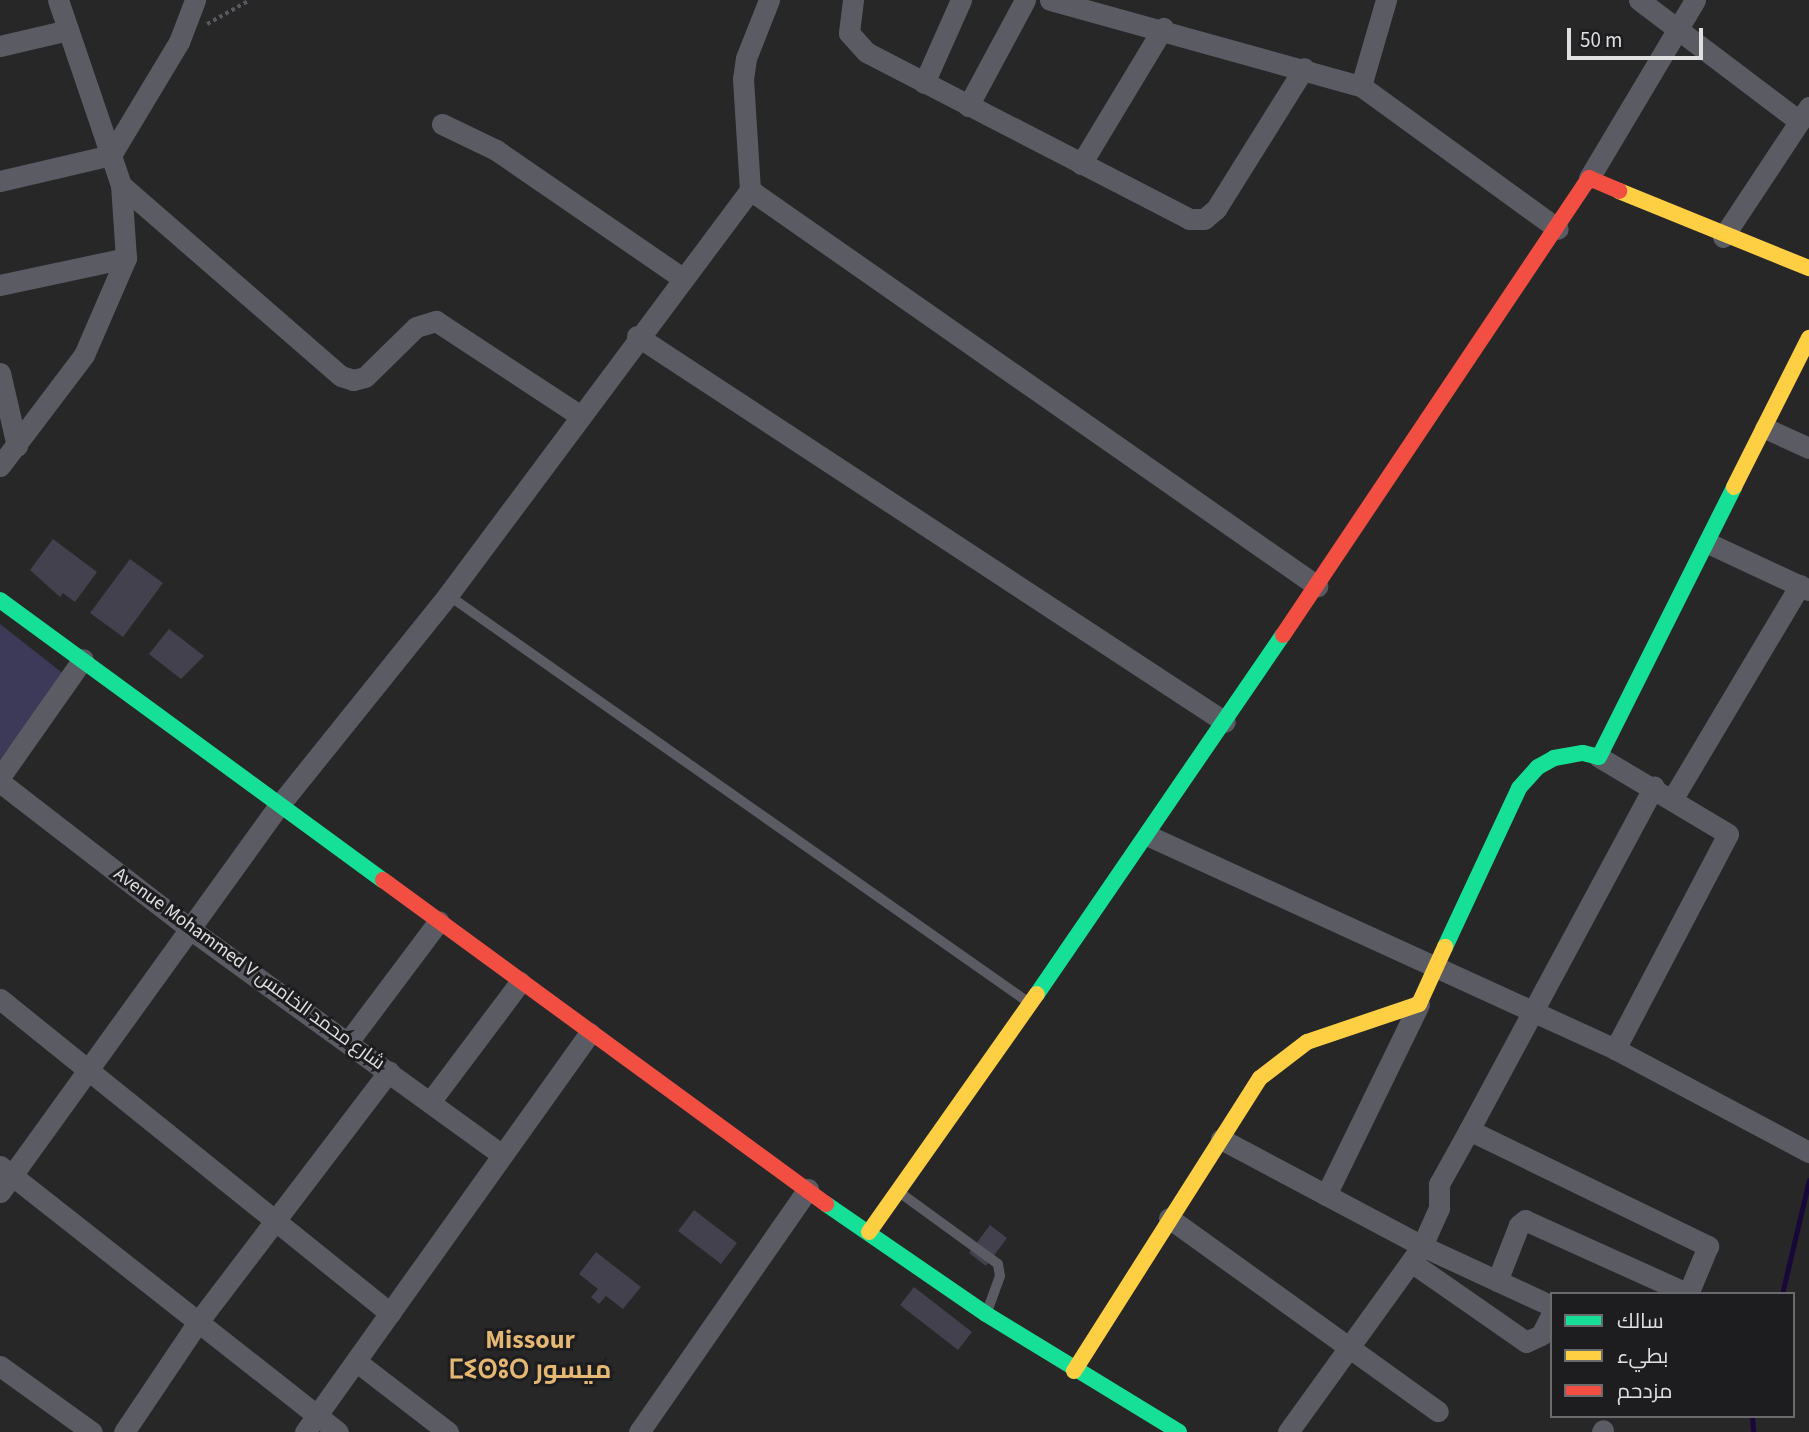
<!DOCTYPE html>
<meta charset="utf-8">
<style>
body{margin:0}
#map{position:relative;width:1809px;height:1432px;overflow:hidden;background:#272728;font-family:"Source Sans 3",Cairo,"Noto Sans Tifinagh",sans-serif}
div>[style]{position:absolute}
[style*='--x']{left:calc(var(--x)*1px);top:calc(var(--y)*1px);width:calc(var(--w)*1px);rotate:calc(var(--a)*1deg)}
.green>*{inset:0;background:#3d3959}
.stream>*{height:5px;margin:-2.5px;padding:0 2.5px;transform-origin:2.5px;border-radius:2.5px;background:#170839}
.building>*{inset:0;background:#42414d}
.path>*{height:3.5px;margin-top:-1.75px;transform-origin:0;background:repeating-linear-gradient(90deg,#59595e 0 3.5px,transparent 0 7px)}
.lane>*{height:10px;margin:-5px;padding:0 5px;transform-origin:5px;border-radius:5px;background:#5b5b63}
.street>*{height:21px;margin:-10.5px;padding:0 10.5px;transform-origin:10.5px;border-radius:10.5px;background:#5b5b63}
.fast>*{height:16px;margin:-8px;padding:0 8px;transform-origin:8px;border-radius:8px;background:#16e098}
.slow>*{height:16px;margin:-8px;padding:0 8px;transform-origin:8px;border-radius:8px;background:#ffcf43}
.jam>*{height:16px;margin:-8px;padding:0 8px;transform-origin:8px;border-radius:8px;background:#f24e42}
span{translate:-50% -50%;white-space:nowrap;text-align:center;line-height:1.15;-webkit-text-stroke:6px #1d1d1f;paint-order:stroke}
.street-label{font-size:19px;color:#e0e0e1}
.district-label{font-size:26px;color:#e4b773;font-weight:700}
.legend{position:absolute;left:1550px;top:1292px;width:245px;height:126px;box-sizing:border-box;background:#1d1d1f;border:2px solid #6b6b6d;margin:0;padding:9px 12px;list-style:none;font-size:21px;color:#e0e0e1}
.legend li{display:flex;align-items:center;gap:14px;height:35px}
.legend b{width:35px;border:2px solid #6b6b6d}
.scale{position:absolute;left:1567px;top:28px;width:136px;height:32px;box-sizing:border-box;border:4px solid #e0e0e1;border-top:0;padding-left:9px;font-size:21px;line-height:24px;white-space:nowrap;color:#e0e0e1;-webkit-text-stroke:5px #1d1d1f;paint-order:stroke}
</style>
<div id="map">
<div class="green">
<div style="clip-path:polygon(0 624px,65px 675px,0 759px)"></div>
</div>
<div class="stream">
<div style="--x:1782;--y:1294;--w:117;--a:-76.7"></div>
<div style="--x:1752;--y:1416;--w:16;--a:86"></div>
</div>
<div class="building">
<div style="clip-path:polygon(53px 539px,97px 572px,75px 602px,63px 593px,60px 597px,30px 570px)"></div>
<div style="clip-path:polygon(130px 559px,163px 583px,123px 637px,90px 613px)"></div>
<div style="clip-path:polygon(169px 629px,204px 656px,181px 679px,149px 654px)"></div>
<div style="clip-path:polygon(694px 1210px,737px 1243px,721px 1264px,678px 1231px)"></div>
<div style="clip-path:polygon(990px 1225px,1007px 1238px,986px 1266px,969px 1253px)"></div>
<div style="clip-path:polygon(596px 1252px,641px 1287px,623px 1309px,606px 1296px,599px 1304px,591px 1297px,598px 1289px,579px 1274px)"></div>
<div style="clip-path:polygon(914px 1287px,972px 1332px,958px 1350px,900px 1305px)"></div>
</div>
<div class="path">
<div style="--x:207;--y:24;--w:49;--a:-29.2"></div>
</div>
<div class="lane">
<div style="--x:448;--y:595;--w:709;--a:35.06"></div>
<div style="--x:899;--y:1192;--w:122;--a:36"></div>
<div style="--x:998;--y:1264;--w:12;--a:81"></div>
<div style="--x:1000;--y:1276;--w:38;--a:110"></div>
</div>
<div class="street">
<div style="--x:769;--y:0;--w:62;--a:111.6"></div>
<div style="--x:746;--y:58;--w:21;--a:98"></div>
<div style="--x:743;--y:79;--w:111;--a:86.4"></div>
<div style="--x:750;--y:190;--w:692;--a:34.93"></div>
<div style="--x:853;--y:0;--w:33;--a:97"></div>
<div style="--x:849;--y:33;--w:25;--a:48"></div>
<div style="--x:866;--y:52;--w:364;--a:27.3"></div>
<div style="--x:1189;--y:219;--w:15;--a:0"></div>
<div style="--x:1204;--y:219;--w:16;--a:-40"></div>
<div style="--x:1216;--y:209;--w:166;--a:-58"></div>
<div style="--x:1050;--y:0;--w:323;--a:15.5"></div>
<div style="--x:1361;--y:86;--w:243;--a:36"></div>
<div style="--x:1639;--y:0;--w:201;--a:37.1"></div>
<div style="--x:0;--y:46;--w:70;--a:-13.2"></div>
<div style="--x:924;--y:83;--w:91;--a:-66"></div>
<div style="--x:1361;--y:86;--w:90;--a:-73.8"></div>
<div style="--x:968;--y:106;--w:120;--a:-61.7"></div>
<div style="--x:442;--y:124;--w:60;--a:25.7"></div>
<div style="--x:496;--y:150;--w:226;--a:34.5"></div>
<div style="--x:1081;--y:164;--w:159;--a:-58.9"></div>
<div style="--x:1589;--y:178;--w:207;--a:-59.2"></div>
<div style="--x:0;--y:181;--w:114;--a:-13.2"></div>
<div style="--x:111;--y:155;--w:132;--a:-59"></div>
<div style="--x:179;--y:42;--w:45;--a:-69.1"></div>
<div style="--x:121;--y:185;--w:291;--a:41"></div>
<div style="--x:341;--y:376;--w:13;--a:18"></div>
<div style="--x:353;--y:380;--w:12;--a:-14"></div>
<div style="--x:365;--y:377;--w:71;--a:-44.4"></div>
<div style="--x:416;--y:327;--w:21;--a:-17"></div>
<div style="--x:436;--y:321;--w:171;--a:33.3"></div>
<div style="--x:1723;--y:237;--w:156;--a:-56.5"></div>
<div style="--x:0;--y:285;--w:129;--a:-12.1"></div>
<div style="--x:637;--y:336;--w:703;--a:33.28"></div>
<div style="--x:0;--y:373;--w:75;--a:76.9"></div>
<div style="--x:1765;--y:428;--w:48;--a:24.4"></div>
<div style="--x:0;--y:466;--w:139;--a:-52.9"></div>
<div style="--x:84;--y:355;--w:106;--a:-66.6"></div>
<div style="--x:126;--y:258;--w:73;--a:-93.9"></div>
<div style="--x:121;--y:185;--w:195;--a:-108.8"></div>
<div style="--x:1708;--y:543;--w:111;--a:25"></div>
<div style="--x:1599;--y:757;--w:150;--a:30.8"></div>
<div style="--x:1728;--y:834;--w:243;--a:117.7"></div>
<div style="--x:0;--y:777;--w:144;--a:-54.9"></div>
<div style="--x:0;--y:782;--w:240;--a:37.7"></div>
<div style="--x:190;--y:929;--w:382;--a:35.9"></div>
<div style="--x:1673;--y:798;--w:248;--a:-59.2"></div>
<div style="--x:1149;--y:836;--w:512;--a:24.56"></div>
<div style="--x:1615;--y:1049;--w:220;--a:28"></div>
<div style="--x:0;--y:999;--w:501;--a:38.84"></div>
<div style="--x:348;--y:1042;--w:151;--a:-53.1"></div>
<div style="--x:430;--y:1102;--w:150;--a:-53.1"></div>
<div style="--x:1469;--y:1130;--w:390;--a:-61.7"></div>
<div style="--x:1221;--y:1139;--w:228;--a:28"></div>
<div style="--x:1422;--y:1246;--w:143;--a:24.8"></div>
<div style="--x:0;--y:1166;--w:430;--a:38.2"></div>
<div style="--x:0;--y:1192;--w:480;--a:-54.2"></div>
<div style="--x:281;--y:803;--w:267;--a:-51.2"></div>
<div style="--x:448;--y:595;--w:505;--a:-53.29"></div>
<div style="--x:1326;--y:1195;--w:212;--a:-64"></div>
<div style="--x:1169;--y:1218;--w:331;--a:35.7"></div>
<div style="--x:1411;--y:1262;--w:140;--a:34.8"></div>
<div style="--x:1526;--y:1342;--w:17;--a:-25"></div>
<div style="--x:1541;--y:1335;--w:25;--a:-63"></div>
<div style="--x:357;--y:1362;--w:115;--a:37.6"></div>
<div style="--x:0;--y:1366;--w:113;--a:35.7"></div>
<div style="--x:124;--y:1432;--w:133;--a:-56.1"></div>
<div style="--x:198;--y:1322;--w:315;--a:-52.7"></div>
<div style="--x:305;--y:1432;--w:490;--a:-54.5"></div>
<div style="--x:639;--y:1432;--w:296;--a:-55.2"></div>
<div style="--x:1288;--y:1432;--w:229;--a:-54.2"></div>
<div style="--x:1422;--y:1246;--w:42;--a:-65.9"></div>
<div style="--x:1439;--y:1208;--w:24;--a:-90"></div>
<div style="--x:1439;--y:1184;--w:62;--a:-60.9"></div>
<div style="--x:1469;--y:1130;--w:266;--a:25.9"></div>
<div style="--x:1708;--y:1246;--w:47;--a:112.7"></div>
<div style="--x:1690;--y:1289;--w:8;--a:166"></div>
<div style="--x:1682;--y:1291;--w:172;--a:-155.7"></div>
<div style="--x:1525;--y:1220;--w:8;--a:140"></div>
<div style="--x:1519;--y:1225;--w:60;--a:111.4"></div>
<div style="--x:1602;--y:1432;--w:2;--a:-63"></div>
</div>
<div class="fast">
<div style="--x:0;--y:600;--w:474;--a:36.2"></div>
<div style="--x:1445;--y:947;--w:175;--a:-65"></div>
<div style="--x:1519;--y:788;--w:28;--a:-48"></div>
<div style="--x:1538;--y:767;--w:18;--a:-29"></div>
<div style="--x:1554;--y:758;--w:29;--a:-10"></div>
<div style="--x:1583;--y:753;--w:16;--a:14"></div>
<div style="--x:1599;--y:757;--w:302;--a:-63.4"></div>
<div style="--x:1037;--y:994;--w:435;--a:-55.6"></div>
<div style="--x:826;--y:1204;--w:194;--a:34.5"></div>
<div style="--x:986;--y:1314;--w:226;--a:31.4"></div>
</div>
<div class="slow">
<div style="--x:1619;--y:191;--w:205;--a:22.1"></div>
<div style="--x:1734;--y:487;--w:167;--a:-63.3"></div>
<div style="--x:869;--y:1232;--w:291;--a:-54.8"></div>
<div style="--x:1074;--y:1371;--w:347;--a:-57.6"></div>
<div style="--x:1260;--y:1078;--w:59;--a:-37.5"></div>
<div style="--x:1307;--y:1042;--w:118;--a:-18.7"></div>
<div style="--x:1419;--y:1004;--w:63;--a:-65.5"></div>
</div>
<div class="jam">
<div style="--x:1283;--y:635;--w:550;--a:-56.19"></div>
<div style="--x:1589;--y:178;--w:33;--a:23"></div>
<div style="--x:383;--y:880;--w:549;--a:36.18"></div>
</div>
<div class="street-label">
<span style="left:249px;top:969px;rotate:36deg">Avenue Mohammed V شارع محمد الخامس</span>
</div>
<div class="district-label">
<span style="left:530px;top:1355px">Missour<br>ⵎⵉⵙⵓⵔ ميسور</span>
</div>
<ul class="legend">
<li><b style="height:9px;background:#16e098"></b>سالك</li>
<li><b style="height:9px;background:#ffcf43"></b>بطيء</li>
<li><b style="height:9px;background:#f24e42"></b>مزدحم</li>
</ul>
<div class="scale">50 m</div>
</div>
